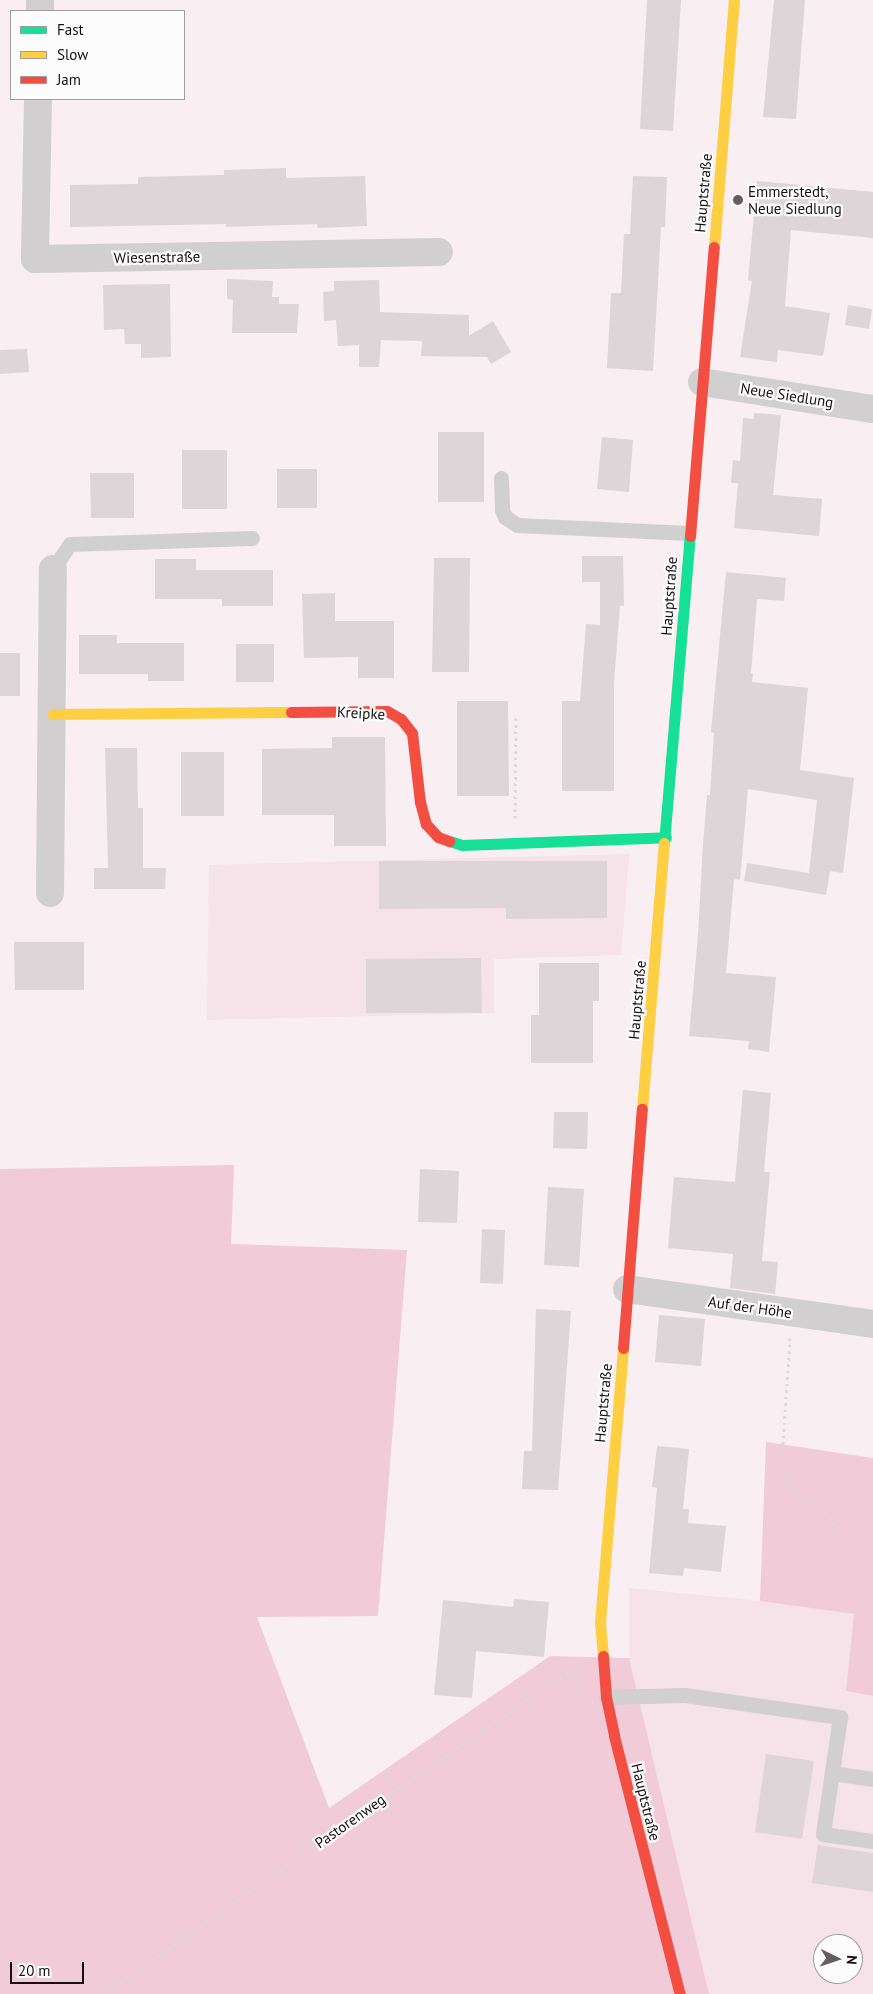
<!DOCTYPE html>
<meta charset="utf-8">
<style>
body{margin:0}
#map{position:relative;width:873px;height:1994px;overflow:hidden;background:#f9eef1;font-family:"PT Sans",sans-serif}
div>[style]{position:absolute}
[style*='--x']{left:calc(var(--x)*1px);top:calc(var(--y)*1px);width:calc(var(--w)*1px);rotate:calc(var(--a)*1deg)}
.built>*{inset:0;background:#f6e2e9}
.green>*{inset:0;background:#f1cbd8}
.building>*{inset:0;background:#ddd5d7}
.path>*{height:3px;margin-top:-1.5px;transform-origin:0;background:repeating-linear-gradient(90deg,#dcd9da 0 2.5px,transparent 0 6.5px)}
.lane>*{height:15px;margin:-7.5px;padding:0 7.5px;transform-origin:7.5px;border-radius:7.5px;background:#d1cfd0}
.street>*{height:28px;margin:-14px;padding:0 14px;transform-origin:14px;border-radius:14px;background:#d1cfd0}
.fast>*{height:11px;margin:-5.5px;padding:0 5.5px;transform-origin:5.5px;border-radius:5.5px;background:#16e098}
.slow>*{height:11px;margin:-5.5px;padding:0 5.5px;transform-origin:5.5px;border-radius:5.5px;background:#ffcf43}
.jam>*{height:11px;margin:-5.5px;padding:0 5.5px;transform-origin:5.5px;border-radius:5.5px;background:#f24e42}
.dots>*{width:14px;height:14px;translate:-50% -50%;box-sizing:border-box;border:2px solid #fcfcfc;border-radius:50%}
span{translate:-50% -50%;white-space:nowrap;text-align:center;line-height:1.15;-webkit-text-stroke:4.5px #fcfcfc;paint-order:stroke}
.poi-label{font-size:15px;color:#150f11}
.left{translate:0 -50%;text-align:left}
.street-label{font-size:15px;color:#150f11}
.legend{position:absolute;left:10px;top:10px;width:175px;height:90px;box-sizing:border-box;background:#fcfcfc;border:1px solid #a09d9e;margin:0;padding:6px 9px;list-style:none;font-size:15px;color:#150f11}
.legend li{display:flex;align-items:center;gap:10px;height:25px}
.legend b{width:25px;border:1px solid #a09d9e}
.north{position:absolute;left:813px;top:1934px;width:50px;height:50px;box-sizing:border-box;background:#fcfcfc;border:1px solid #a09d9e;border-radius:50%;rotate:94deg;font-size:14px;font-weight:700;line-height:20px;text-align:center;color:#150f11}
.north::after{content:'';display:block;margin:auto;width:18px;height:22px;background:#655d5f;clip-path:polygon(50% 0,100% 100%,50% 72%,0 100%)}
.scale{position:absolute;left:10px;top:1962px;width:74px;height:22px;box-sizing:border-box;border:2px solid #150f11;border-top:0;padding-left:6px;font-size:15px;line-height:18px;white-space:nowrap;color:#150f11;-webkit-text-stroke:4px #fcfcfc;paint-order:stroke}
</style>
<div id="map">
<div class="built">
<div style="clip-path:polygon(629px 854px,621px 955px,494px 959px,494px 1013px,207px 1020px,209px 865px)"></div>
<div style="clip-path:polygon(evenodd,629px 1588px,760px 1601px,855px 1614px,846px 1691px,873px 1696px,873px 1994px,709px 1994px,629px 1658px,629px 1588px,823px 1944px,853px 1944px,853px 1974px,823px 1974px,823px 1944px)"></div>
</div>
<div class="green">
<div style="clip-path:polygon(234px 1165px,231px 1244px,407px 1250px,378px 1616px,257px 1617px,329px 1808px,550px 1656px,629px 1658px,709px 1994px,0 1994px,0 1169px)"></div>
<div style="clip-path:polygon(766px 1442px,873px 1458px,873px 1696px,846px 1691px,854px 1614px,760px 1601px)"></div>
</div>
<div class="building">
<div style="clip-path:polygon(647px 0,681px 0,673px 131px,640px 129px)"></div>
<div style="clip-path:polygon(774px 0,805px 0,796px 119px,763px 117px)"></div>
<div style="clip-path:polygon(286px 168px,286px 178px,365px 176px,367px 226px,318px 228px,317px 224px,226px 227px,226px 224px,70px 227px,70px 185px,138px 184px,138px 177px,224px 175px,224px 170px)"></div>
<div style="clip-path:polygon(633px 176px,667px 177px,665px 227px,661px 227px,653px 371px,607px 368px,611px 293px,621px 293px,624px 234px,630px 234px)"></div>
<div style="clip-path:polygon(757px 181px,873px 192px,873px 238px,791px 230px,785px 306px,830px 313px,823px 356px,778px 350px,777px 362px,740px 357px,752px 281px,748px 280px)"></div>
<div style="clip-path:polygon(227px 279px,273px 281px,272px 297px,279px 297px,279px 304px,299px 304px,297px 333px,232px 333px,233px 300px,227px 299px)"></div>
<div style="clip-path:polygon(379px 280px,380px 312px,469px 315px,469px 336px,493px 321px,511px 352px,491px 364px,487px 357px,421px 356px,422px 341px,381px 340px,379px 367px,359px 367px,359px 345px,338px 346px,336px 320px,324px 321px,323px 292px,334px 291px,334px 281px)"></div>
<div style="clip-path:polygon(170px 284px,171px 357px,141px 358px,141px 344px,125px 344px,124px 329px,104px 330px,103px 285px)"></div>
<div style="clip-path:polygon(848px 305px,872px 309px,869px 329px,845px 325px)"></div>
<div style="clip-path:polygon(27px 349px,29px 372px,0 374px,0 350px)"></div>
<div style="clip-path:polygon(754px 413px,781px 415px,773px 495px,822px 499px,819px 536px,734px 528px,738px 483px,731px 483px,733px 460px,740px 461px,743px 418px,754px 419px)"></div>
<div style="clip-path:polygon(438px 432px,484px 432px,484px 502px,438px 502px)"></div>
<div style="clip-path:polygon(602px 437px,633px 440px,629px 492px,597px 489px)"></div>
<div style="clip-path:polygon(182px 450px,227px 450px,227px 509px,182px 509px)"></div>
<div style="clip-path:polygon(277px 469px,317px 469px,317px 508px,277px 508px)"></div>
<div style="clip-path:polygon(90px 473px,134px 473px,134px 518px,91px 518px)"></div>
<div style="clip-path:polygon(582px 556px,623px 556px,624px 606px,620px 606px,614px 683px,614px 791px,562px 791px,562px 701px,580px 701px,586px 624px,600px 625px,600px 582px,582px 582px)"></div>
<div style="clip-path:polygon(434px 558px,470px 558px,469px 672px,432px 672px)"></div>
<div style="clip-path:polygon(155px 559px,196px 559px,196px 570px,273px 570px,273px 606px,222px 606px,222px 599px,155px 599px)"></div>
<div style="clip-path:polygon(726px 572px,786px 578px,784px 601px,757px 599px,751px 673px,753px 674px,752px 682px,808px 688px,800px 770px,854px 778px,843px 873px,830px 871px,826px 895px,744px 881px,747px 863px,809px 873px,817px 800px,748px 789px,740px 880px,734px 879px,726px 973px,776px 977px,769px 1052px,748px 1049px,749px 1041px,689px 1036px,698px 935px,703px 845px,707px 795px,710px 795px,714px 733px,711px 732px)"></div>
<div style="clip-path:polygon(335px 593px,335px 621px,394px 621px,394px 678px,358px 678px,358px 657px,304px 658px,302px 594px)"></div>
<div style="clip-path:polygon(79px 635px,117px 635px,117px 643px,184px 643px,184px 681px,148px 681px,148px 674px,79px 674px)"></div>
<div style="clip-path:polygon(236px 644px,274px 644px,274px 682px,236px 682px)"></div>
<div style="clip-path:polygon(0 653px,20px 653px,20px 696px,0 696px)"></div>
<div style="clip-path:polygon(457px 701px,508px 701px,509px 796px,457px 796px)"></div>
<div style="clip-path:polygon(332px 737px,385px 737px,386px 846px,334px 846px,334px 815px,262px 815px,262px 749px,332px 748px)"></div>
<div style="clip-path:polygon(105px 748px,137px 748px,138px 808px,143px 808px,143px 868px,166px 868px,165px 889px,94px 889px,94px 868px,108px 868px)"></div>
<div style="clip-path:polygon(181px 752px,224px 752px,224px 816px,181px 816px)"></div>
<div style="clip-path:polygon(379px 861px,607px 861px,607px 918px,506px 919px,506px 908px,379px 909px)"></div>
<div style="clip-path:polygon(14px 942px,84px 942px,84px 990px,15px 990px)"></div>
<div style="clip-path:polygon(481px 958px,482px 1013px,366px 1013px,366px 959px)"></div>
<div style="clip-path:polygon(539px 963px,599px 963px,599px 1001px,593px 1001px,593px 1063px,531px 1063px,531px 1015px,539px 1015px)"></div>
<div style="clip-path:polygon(743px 1090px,771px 1093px,764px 1172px,770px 1172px,762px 1261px,778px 1262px,775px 1294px,730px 1288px,733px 1254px,668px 1248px,674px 1177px,735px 1182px)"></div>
<div style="clip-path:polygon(554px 1112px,588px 1112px,587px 1149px,553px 1148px)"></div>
<div style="clip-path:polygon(420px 1169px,459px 1171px,457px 1223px,418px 1222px)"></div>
<div style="clip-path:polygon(548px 1187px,584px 1189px,579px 1267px,544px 1265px)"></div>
<div style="clip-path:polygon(482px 1229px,505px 1230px,503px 1284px,480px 1283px)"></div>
<div style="clip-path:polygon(536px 1309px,571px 1311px,558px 1490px,522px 1489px,524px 1451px,532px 1451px)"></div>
<div style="clip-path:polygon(659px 1315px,705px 1319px,701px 1366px,655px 1362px)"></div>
<div style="clip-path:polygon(657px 1446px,689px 1449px,683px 1509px,689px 1509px,688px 1523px,726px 1526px,721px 1572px,684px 1568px,683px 1576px,649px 1573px,657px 1488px,652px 1487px)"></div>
<div style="clip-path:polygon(514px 1599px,549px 1602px,544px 1657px,476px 1651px,472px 1698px,434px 1695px,443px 1600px,513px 1607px)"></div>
<div style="clip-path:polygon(766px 1754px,814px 1761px,802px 1839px,755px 1832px)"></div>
<div style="clip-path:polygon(818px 1845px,873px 1853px,873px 1892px,812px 1883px)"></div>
</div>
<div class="path">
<div style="--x:515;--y:818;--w:102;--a:-89.4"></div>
<div style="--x:790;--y:1338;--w:122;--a:93.8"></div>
<div style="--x:782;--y:1460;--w:24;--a:71"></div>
<div style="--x:790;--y:1483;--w:70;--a:42.1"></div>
<div style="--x:574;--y:1669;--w:15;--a:79"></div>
<div style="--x:105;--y:1994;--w:240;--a:-35.3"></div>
<div style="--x:301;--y:1855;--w:274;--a:-34.4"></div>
<div style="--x:527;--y:1700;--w:59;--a:-32.6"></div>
</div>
<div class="lane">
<div style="--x:501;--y:478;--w:32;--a:88"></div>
<div style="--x:502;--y:510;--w:8;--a:67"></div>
<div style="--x:505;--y:517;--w:14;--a:34"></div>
<div style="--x:517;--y:525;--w:172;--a:2.7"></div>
<div style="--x:53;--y:569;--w:30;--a:-56"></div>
<div style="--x:70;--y:544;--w:182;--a:-1.9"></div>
<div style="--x:606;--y:1697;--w:79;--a:-1.5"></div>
<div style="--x:685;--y:1695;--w:157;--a:8.1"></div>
<div style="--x:840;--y:1717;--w:118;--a:98.3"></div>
<div style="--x:823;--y:1834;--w:50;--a:8"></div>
<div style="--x:832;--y:1773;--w:41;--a:8.3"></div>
</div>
<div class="street">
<div style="--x:40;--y:11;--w:11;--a:-90"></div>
<div style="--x:38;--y:99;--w:160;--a:91.1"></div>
<div style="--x:35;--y:259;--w:404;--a:-1"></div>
<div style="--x:702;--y:382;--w:173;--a:9"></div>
<div style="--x:50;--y:893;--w:324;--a:-89.5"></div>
<div style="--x:627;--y:1289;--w:248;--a:8.1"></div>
</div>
<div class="fast">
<div style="--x:449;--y:841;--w:14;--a:17"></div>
<div style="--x:462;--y:845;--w:204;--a:-2.2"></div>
<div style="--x:664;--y:843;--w:308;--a:-85.2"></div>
</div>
<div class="slow">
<div style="--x:714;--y:247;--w:248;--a:-85.4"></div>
<div style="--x:53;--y:714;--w:238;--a:-0.5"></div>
<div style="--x:642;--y:1109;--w:267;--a:-85.3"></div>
<div style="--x:603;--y:1656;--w:33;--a:-95"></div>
<div style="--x:600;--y:1623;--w:276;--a:-85.2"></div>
</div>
<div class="jam">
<div style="--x:690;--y:536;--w:290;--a:-85.3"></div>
<div style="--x:291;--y:712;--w:96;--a:-0.6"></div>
<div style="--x:387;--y:711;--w:16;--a:30"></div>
<div style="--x:401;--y:719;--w:18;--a:52"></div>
<div style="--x:412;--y:733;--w:69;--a:83.4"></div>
<div style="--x:420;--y:802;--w:23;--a:75"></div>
<div style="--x:426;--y:824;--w:18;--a:47"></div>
<div style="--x:438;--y:837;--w:12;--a:20"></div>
<div style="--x:623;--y:1348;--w:240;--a:-85.5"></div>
<div style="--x:603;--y:1656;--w:41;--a:85.8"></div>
<div style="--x:606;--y:1697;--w:40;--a:78"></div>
<div style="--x:614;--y:1736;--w:266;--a:75.7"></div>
</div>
<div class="dots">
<div style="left:738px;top:200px;background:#655d5f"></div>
</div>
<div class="poi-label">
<span class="left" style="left:748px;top:200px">Emmerstedt,<br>Neue Siedlung</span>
</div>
<div class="street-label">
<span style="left:703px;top:193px;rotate:-85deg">Hauptstraße</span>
<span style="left:157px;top:257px;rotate:-1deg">Wiesenstraße</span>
<span style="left:787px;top:395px;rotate:9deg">Neue Siedlung</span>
<span style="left:669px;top:596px;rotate:-86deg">Hauptstraße</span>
<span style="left:361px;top:713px;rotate:3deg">Kreipke</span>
<span style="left:637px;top:1000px;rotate:-85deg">Hauptstraße</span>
<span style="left:750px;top:1307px;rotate:8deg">Auf der Höhe</span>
<span style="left:603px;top:1403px;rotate:-85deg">Hauptstraße</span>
<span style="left:646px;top:1802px;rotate:76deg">Hauptstraße</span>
<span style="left:350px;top:1821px;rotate:-35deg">Pastorenweg</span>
</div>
<ul class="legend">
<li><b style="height:6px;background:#16e098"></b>Fast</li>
<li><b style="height:6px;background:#ffcf43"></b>Slow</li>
<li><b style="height:6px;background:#f24e42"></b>Jam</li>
</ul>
<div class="north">N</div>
<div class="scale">20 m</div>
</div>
